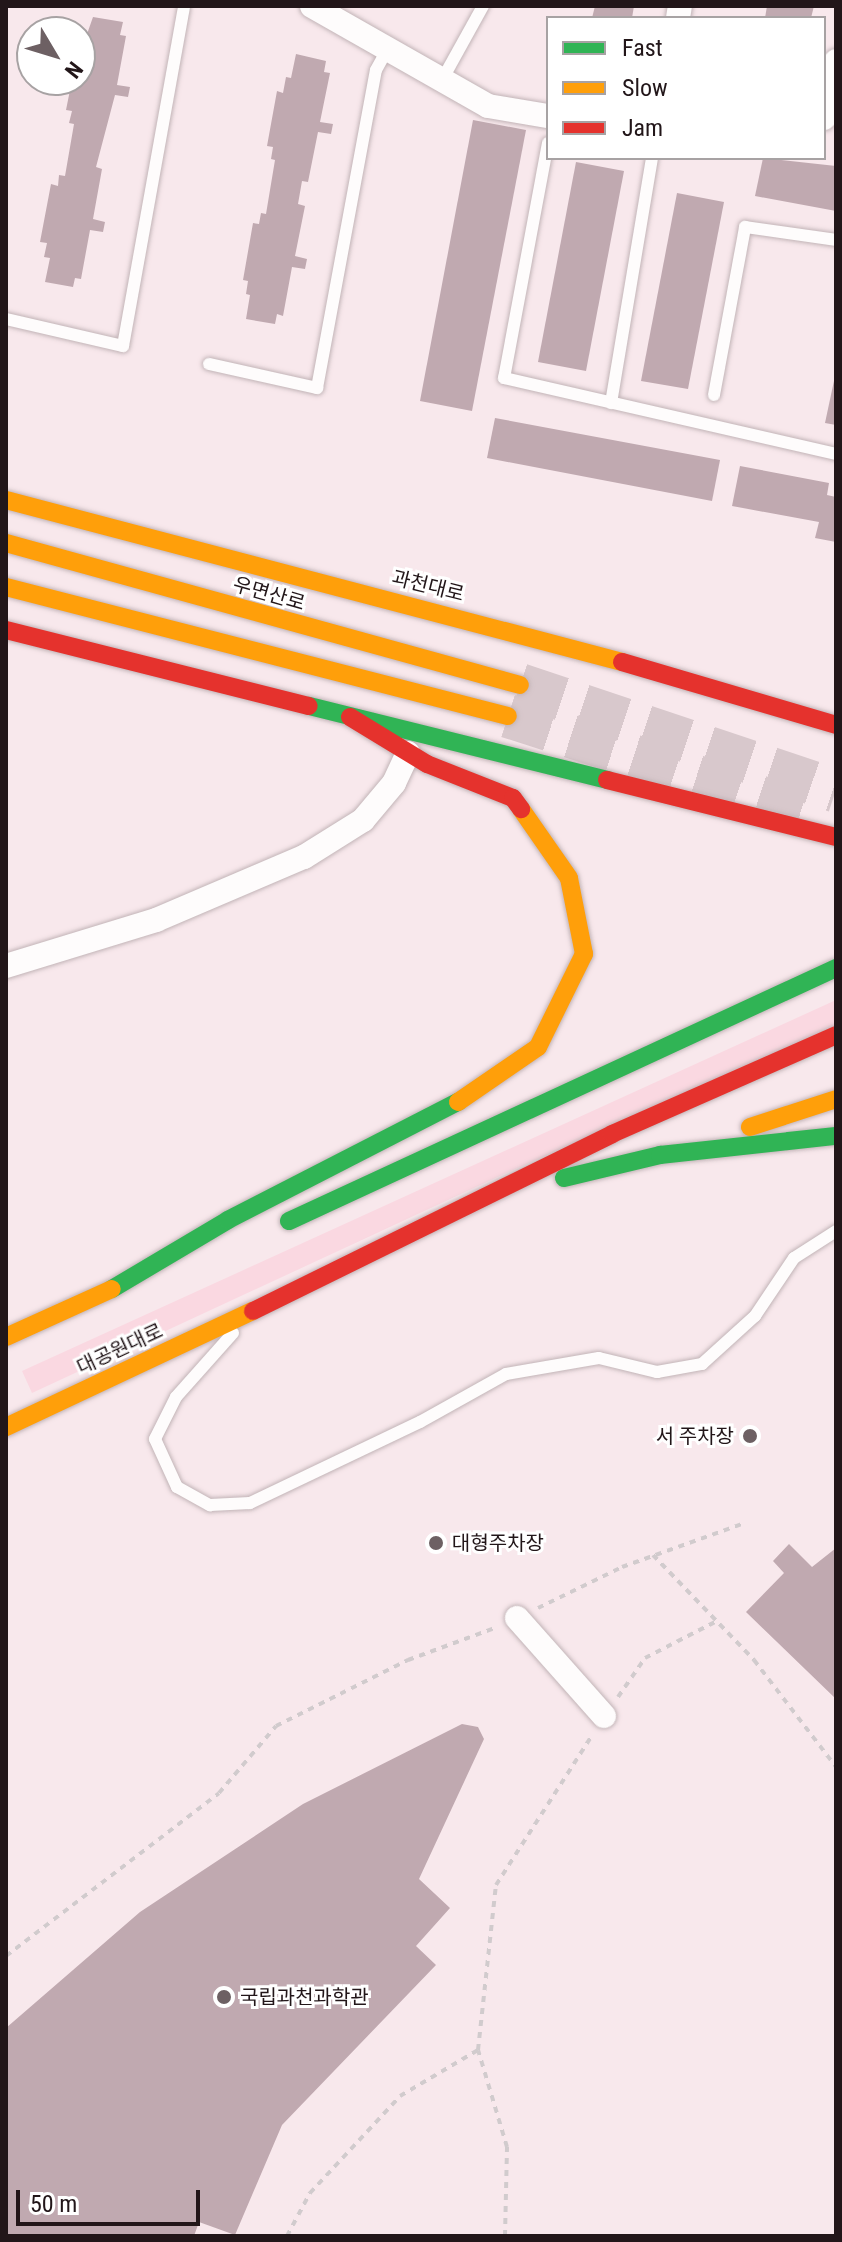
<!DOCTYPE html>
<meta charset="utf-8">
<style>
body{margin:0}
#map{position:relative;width:842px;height:2242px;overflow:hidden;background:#f8e8ec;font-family:"Roboto Condensed","Noto Sans KR",sans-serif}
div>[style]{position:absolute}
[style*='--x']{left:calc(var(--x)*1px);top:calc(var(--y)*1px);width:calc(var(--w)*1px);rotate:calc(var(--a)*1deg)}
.green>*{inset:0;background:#fad8e1}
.building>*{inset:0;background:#c0a9b0}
.highway-tunnel>*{height:44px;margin-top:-22px;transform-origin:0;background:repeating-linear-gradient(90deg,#d8c8cc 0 44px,transparent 0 66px)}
.path>*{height:4px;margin-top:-2px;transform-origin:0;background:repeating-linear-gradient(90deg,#d1cbcd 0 6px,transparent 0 12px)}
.roads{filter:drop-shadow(0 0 2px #c2b4b7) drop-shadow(0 0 2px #c2b4b7)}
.lane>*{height:12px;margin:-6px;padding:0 6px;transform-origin:6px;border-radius:6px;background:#fefcfc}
.street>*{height:24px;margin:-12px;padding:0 12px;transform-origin:12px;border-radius:12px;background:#fefcfc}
.fast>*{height:18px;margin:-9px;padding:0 9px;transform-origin:9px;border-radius:9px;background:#30b455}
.slow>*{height:18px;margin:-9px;padding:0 9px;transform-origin:9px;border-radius:9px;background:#ff9f0a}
.jam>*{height:18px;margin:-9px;padding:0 9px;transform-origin:9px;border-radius:9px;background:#e5322d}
.dots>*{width:22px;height:22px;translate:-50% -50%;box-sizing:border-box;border:4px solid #fff;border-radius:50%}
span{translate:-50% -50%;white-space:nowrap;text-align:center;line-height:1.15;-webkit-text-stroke:6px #fff;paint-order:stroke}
.street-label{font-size:20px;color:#221619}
.poi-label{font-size:20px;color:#221619}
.right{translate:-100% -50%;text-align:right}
.left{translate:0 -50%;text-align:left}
.frame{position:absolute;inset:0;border:8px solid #221619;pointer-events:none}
.legend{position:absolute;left:546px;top:16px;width:280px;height:144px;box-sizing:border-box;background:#fff;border:2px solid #a7a2a3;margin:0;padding:10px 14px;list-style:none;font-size:24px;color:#221619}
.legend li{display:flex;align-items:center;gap:16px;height:40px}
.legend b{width:40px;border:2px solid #a7a2a3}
.north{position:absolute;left:16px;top:16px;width:80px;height:80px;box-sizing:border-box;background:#fff;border:2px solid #a7a2a3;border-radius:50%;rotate:128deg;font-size:22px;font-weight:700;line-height:32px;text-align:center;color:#221619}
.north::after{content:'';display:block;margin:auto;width:28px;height:36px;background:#6d6063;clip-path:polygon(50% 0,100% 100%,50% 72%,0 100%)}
.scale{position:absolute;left:16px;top:2190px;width:184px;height:36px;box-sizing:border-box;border:4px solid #221619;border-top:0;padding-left:10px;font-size:24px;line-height:28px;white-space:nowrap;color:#221619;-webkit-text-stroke:6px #fff;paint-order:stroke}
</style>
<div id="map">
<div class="green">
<div style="clip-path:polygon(836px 1000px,836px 1028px,515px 1169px,32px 1393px,22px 1371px)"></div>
</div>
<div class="building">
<div style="clip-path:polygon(595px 6px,634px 6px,632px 18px,592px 18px)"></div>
<div style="clip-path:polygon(767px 6px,814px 6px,811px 18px,765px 18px)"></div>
<div style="clip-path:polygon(93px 17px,123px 22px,120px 35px,126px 36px,117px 85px,130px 87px,128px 97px,115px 95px,96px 167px,102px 169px,93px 219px,105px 222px,103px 232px,90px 230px,81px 279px,75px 278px,73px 287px,45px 282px,50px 258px,44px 257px,47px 243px,40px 242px,51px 184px,58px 186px,59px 175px,65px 176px,74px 124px,69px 123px,72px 111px,66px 110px,72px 80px,80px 80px,80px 54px)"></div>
<div style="clip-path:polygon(296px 54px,326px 61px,324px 72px,330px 73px,320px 122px,333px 124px,331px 134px,318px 132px,308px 182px,302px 181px,298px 204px,305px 206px,295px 256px,307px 259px,305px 269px,292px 267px,283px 316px,277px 314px,275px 324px,246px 319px,250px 295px,246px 294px,248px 281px,243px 280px,253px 223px,259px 224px,261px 213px,266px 214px,275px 160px,271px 159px,273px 147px,267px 146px,277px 91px,283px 93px,286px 77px,291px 78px)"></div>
<div style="clip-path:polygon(473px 120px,526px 130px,472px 411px,420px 401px)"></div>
<div style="clip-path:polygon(763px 158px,836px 166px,836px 211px,755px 196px)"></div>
<div style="clip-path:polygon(576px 162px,624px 171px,586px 371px,538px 362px)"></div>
<div style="clip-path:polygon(677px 193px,724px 202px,688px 389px,641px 381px)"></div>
<div style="clip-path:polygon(835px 376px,836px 376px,836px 425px,825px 423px)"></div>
<div style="clip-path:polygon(495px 418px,720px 460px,712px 501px,487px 458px)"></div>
<div style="clip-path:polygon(740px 466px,829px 483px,827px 495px,836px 497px,836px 542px,815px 538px,819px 522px,732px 506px)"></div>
<div style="clip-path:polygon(789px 1544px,812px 1567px,836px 1548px,836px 1699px,746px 1612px,784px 1573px,773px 1561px)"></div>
<div style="clip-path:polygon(462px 1724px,478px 1727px,484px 1739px,419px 1879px,450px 1908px,416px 1946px,436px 1965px,282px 2125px,235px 2235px,199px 2222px,194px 2236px,6px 2236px,6px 2028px,140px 1912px,303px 1804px)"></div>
</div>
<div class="highway-tunnel">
<div style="--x:520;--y:685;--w:333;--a:18.5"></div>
<div style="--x:508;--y:716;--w:309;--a:17.9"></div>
</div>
<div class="path">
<div style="--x:653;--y:1555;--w:146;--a:46.1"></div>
<div style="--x:754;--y:1660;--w:135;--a:52.5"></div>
<div style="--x:538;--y:1608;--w:93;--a:-26"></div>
<div style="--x:622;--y:1567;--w:127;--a:-19.7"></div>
<div style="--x:618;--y:1697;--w:47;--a:-55.3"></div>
<div style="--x:645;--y:1658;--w:79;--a:-27.2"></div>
<div style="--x:6;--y:1956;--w:268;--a:-37.4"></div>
<div style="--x:219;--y:1793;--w:88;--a:-49.6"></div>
<div style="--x:276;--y:1726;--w:148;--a:-26.6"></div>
<div style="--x:408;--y:1660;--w:95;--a:-20.3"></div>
<div style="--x:287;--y:2236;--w:49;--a:-61.9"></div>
<div style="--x:310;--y:2193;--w:132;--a:-47.1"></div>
<div style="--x:400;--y:2096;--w:91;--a:-30.5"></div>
<div style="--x:505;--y:2236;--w:89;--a:-88.7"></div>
<div style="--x:507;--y:2147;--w:101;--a:-106.6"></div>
<div style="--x:478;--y:2050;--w:166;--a:-83.8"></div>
<div style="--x:496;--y:1885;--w:179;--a:-57.3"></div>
</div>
<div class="roads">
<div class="lane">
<div style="--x:442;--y:80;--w:85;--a:-61"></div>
<div style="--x:548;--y:143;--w:239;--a:100.6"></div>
<div style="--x:504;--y:378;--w:341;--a:12.9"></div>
<div style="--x:6;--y:319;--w:120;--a:13"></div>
<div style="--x:123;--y:346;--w:345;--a:-79.8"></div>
<div style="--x:209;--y:364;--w:111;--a:12.5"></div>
<div style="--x:317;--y:388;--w:323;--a:-79.5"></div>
<div style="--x:376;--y:70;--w:25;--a:-61"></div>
<div style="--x:714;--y:395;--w:171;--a:-79.5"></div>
<div style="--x:745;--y:227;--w:92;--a:8.1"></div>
<div style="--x:611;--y:403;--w:248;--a:-80.5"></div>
<div style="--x:233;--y:1333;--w:86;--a:131.7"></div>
<div style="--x:176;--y:1397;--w:47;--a:116.6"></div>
<div style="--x:155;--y:1439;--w:53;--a:65.4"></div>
<div style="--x:177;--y:1487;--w:38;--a:29"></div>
<div style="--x:210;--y:1505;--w:40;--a:-2.9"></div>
<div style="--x:250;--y:1503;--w:188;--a:-25.5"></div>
<div style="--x:420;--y:1422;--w:98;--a:-29.2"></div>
<div style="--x:506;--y:1374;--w:94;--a:-9.8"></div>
<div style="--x:599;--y:1358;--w:60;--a:13.6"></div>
<div style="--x:657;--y:1372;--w:46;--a:-10.1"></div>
<div style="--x:702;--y:1364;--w:72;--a:-42.2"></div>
<div style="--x:755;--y:1316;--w:70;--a:-56.1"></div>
<div style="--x:794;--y:1258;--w:50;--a:-32.7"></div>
</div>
<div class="street">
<div style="--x:312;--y:6;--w:202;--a:29.6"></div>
<div style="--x:488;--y:106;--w:61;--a:9.5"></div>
<div style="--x:678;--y:18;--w:12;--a:-81"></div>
<div style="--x:824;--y:118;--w:58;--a:-78.1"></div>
<div style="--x:6;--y:966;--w:157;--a:-17"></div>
<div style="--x:156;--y:920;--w:161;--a:-23.1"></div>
<div style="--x:304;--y:857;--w:70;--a:-32.1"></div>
<div style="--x:363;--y:820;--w:48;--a:-50"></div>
<div style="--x:394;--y:783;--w:33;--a:-65"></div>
<div style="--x:517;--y:1618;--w:131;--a:48.4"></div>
</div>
<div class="fast">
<div style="--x:309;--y:706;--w:307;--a:13.9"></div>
<div style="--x:564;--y:1178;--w:99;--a:-13.5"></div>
<div style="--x:660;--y:1155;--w:177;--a:-6.2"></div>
<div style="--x:289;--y:1221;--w:603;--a:-24.82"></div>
<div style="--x:112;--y:1289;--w:135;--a:-30.7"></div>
<div style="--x:228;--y:1220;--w:259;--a:-27.2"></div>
</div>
<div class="slow">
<div style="--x:6;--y:500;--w:637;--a:14.73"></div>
<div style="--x:6;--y:543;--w:533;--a:15.44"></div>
<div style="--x:6;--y:587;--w:518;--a:14.41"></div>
<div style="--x:458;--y:1102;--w:97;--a:-34.5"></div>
<div style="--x:538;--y:1047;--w:104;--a:-63.7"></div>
<div style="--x:584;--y:954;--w:77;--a:-101.2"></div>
<div style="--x:569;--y:878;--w:84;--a:-124.8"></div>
<div style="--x:750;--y:1127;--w:90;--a:-18"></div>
<div style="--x:6;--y:1337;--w:116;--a:-24.4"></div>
<div style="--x:6;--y:1427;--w:273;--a:-25.2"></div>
</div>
<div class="jam">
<div style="--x:6;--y:630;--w:312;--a:14.1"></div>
<div style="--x:622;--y:662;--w:223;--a:16.4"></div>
<div style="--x:350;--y:717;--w:90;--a:31.4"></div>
<div style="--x:427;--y:764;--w:92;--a:21.6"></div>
<div style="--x:513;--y:798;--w:14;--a:54"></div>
<div style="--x:607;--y:780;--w:236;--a:14"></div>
<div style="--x:253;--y:1311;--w:400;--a:-26.2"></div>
<div style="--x:612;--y:1134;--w:245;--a:-23.8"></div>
</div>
</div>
<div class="dots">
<div style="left:750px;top:1436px;background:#6d6063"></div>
<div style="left:436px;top:1543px;background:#6d6063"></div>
<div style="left:224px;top:1997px;background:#6d6063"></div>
</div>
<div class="street-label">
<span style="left:428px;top:586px;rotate:14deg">과천대로</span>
<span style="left:269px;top:594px;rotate:16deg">우면산로</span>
<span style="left:120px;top:1349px;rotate:-25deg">대공원대로</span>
</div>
<div class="poi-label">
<span class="right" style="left:734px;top:1436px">서 주차장</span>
<span class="left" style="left:452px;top:1543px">대형주차장</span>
<span class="left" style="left:240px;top:1997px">국립과천과학관</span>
</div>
<div class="frame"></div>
<ul class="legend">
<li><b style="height:10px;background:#30b455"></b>Fast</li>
<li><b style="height:10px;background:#ff9f0a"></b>Slow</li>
<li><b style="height:10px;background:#e5322d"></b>Jam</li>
</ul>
<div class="north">N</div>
<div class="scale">50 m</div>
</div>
